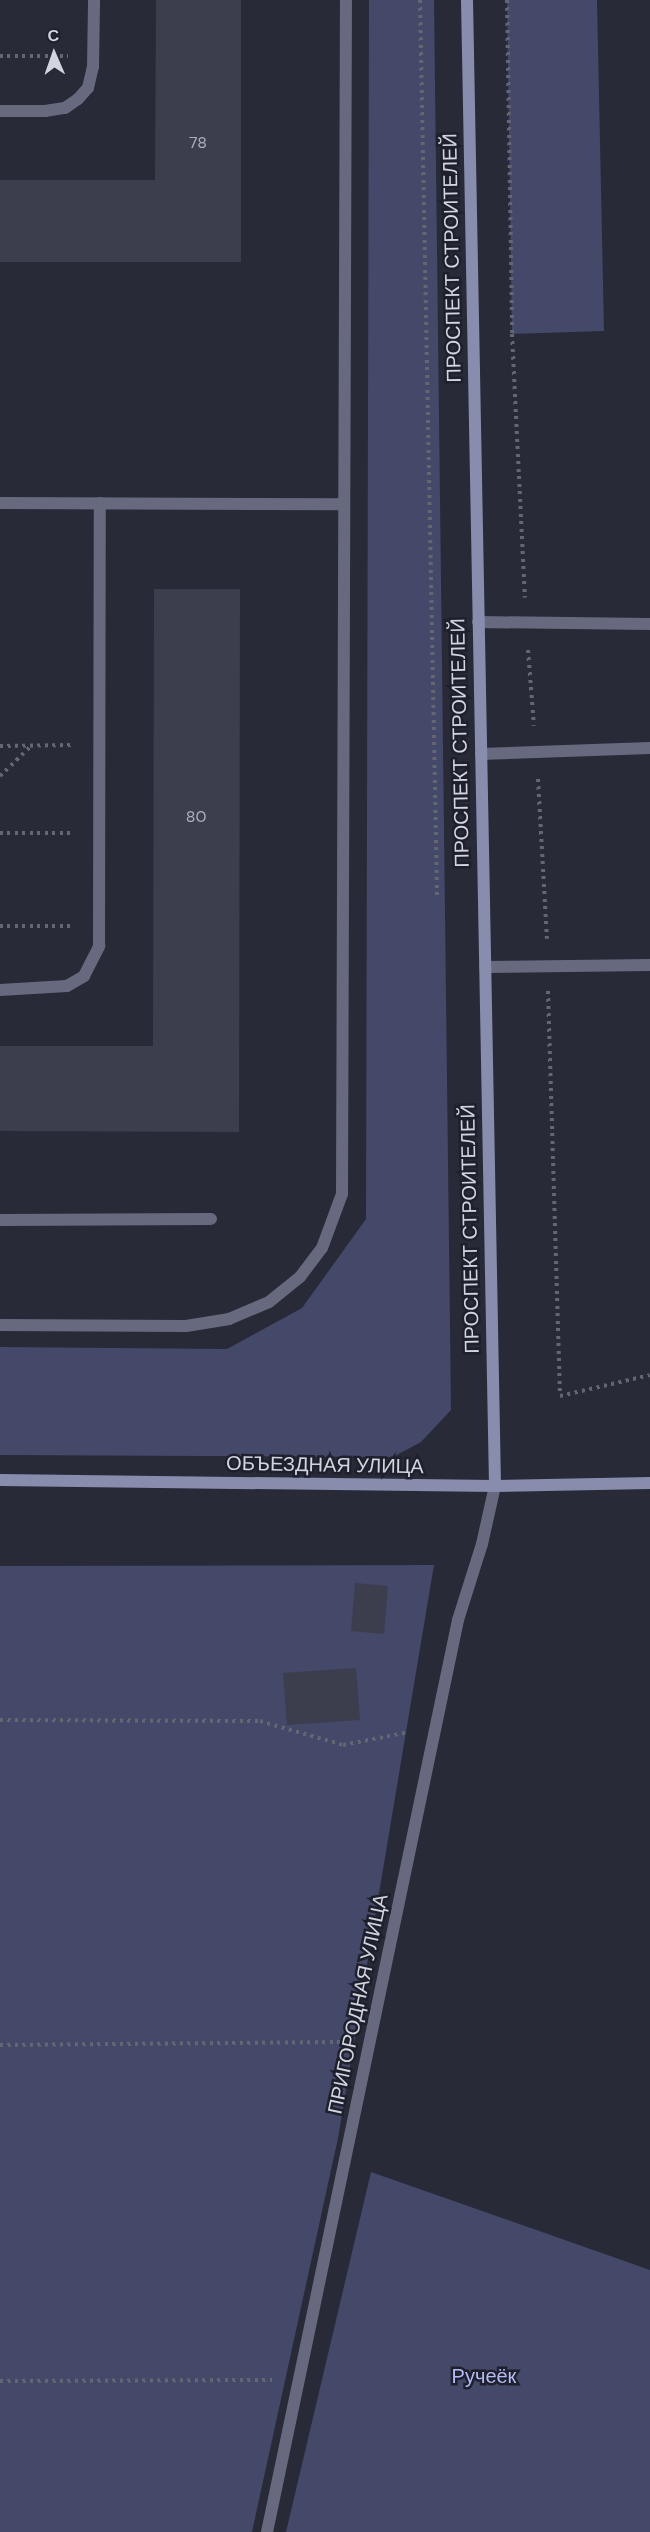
<!DOCTYPE html>
<meta charset="utf-8">
<style>
body{margin:0}
#map{position:relative;width:650px;height:2532px;overflow:hidden;background:#282a38;font-family:"DM Sans",sans-serif}
div>[style]{position:absolute}
[style*='--x']{left:calc(var(--x)*1px);top:calc(var(--y)*1px);width:calc(var(--w)*1px);rotate:calc(var(--a)*1deg)}
.green>*{inset:0;background:#444869}
.building>*{inset:0;background:#3c3e4d}
.path>*{height:4px;margin-top:-2px;transform-origin:0;background:repeating-linear-gradient(90deg,#646672 0 3px,transparent 0 7.5px)}
.lane>*{height:12px;margin:-6px;padding:0 6px;transform-origin:6px;border-radius:6px;background:#676a7f}
.street>*{height:12px;margin:-6px;padding:0 6px;transform-origin:6px;border-radius:6px;background:#676a7f}
.secondary>*{height:12px;margin:-6px;padding:0 6px;transform-origin:6px;border-radius:6px;background:#888dae}
span{translate:-50% -50%;white-space:nowrap;text-align:center;line-height:1.15;-webkit-text-stroke:5px #1f202d;paint-order:stroke}
.number-label{font-size:16px;color:#adafba}
.number-label span{-webkit-text-stroke-width:0}
.street-label{font-size:20px;color:#d3d5de}
.park-label{font-size:20px;color:#b4bbf5}
.north{position:absolute;left:24px;top:24px;width:60px;height:60px;-webkit-text-stroke:4px #1f202d;paint-order:stroke;rotate:358deg;font-size:16px;font-weight:700;line-height:24px;text-align:center;color:#d3d5de}
.north::after{content:'';display:block;margin:auto;width:21px;height:27px;background:#d3d5de;clip-path:polygon(50% 0,100% 100%,50% 72%,0 100%)}
</style>
<div id="map">
<div class="green">
<div style="clip-path:polygon(369px 0,434px 0,451px 1410px,421px 1442px,393px 1457px,0 1455px,0 1347px,227px 1349px,302px 1308px,366px 1219px)"></div>
<div style="clip-path:polygon(507px 0,597px 0,604px 331px,512px 334px)"></div>
<div style="clip-path:polygon(434px 1565px,338px 2138px,252px 2532px,0 2532px,0 1566px)"></div>
<div style="clip-path:polygon(371px 2172px,650px 2270px,650px 2532px,286px 2532px)"></div>
</div>
<div class="building">
<div style="clip-path:polygon(156px 0,241px 0,241px 262px,0 262px,0 180px,155px 180px)"></div>
<div style="clip-path:polygon(154px 589px,240px 589px,239px 1132px,0 1131px,0 1046px,153px 1046px)"></div>
<div style="clip-path:polygon(355px 1583px,388px 1586px,384px 1634px,351px 1631px)"></div>
<div style="clip-path:polygon(356px 1668px,360px 1720px,287px 1725px,283px 1673px)"></div>
</div>
<div class="path">
<div style="--x:420;--y:0;--w:896;--a:88.91"></div>
<div style="--x:507;--y:0;--w:334;--a:89.1"></div>
<div style="--x:512;--y:334;--w:264;--a:87.2"></div>
<div style="--x:0;--y:56;--w:68;--a:0"></div>
<div style="--x:528;--y:650;--w:76;--a:85.5"></div>
<div style="--x:0;--y:746;--w:74;--a:-0.8"></div>
<div style="--x:0;--y:776;--w:43;--a:-44.1"></div>
<div style="--x:538;--y:779;--w:160;--a:86.8"></div>
<div style="--x:0;--y:833;--w:72;--a:0"></div>
<div style="--x:0;--y:926;--w:74;--a:0"></div>
<div style="--x:548;--y:991;--w:405;--a:88.3"></div>
<div style="--x:560;--y:1396;--w:92;--a:-13.1"></div>
<div style="--x:0;--y:1720;--w:260;--a:0.2"></div>
<div style="--x:260;--y:1721;--w:86;--a:16.1"></div>
<div style="--x:343;--y:1745;--w:67;--a:-11.1"></div>
<div style="--x:0;--y:2045;--w:344;--a:-0.5"></div>
<div style="--x:0;--y:2381;--w:272;--a:-0.2"></div>
</div>
<div class="lane">
<div style="--x:0;--y:111;--w:45;--a:0"></div>
<div style="--x:45;--y:111;--w:20;--a:-9"></div>
<div style="--x:65;--y:108;--w:16;--a:-35"></div>
<div style="--x:78;--y:99;--w:15;--a:-48"></div>
<div style="--x:88;--y:88;--w:22;--a:-77"></div>
<div style="--x:93;--y:67;--w:67;--a:-89.1"></div>
<div style="--x:0;--y:503;--w:344;--a:0.2"></div>
<div style="--x:478;--y:622;--w:172;--a:0.7"></div>
<div style="--x:481;--y:754;--w:169;--a:-2"></div>
<div style="--x:485;--y:967;--w:165;--a:-0.7"></div>
<div style="--x:0;--y:990;--w:67;--a:-3.4"></div>
<div style="--x:67;--y:986;--w:20;--a:-30"></div>
<div style="--x:84;--y:976;--w:34;--a:-63"></div>
<div style="--x:99;--y:946;--w:443;--a:-89.9"></div>
<div style="--x:0;--y:1220;--w:211;--a:-0.3"></div>
<div style="--x:0;--y:1325;--w:186;--a:0.3"></div>
<div style="--x:186;--y:1326;--w:44;--a:-9.2"></div>
<div style="--x:229;--y:1319;--w:43;--a:-23"></div>
<div style="--x:269;--y:1302;--w:40;--a:-39"></div>
<div style="--x:300;--y:1277;--w:36;--a:-53"></div>
<div style="--x:322;--y:1248;--w:58;--a:-69.7"></div>
<div style="--x:342;--y:1194;--w:1194;--a:-89.81"></div>
</div>
<div class="street">
<div style="--x:267;--y:2532;--w:932;--a:-78.17"></div>
<div style="--x:458;--y:1620;--w:80;--a:-72.5"></div>
<div style="--x:482;--y:1544;--w:59;--a:-77.4"></div>
</div>
<div class="secondary">
<div style="--x:467;--y:0;--w:1486;--a:88.92"></div>
<div style="--x:0;--y:1480;--w:495;--a:0.7"></div>
<div style="--x:495;--y:1486;--w:155;--a:-1.1"></div>
</div>
<div class="number-label">
<span style="left:198px;top:143px">78</span>
<span style="left:196px;top:817px">80</span>
</div>
<div class="street-label">
<span style="left:452px;top:258px;rotate:-91deg">ПРОСПЕКТ СТРОИТЕЛЕЙ</span>
<span style="left:460px;top:743px;rotate:-91deg">ПРОСПЕКТ СТРОИТЕЛЕЙ</span>
<span style="left:470px;top:1229px;rotate:-91deg">ПРОСПЕКТ СТРОИТЕЛЕЙ</span>
<span style="left:325px;top:1465px;rotate:1deg">ОБЪЕЗДНАЯ УЛИЦА</span>
<span style="left:358px;top:2004px;rotate:-78deg">ПРИГОРОДНАЯ УЛИЦА</span>
</div>
<div class="park-label">
<span style="left:484px;top:2376px">Ручеёк</span>
</div>
<div class="north">С</div>
</div>
